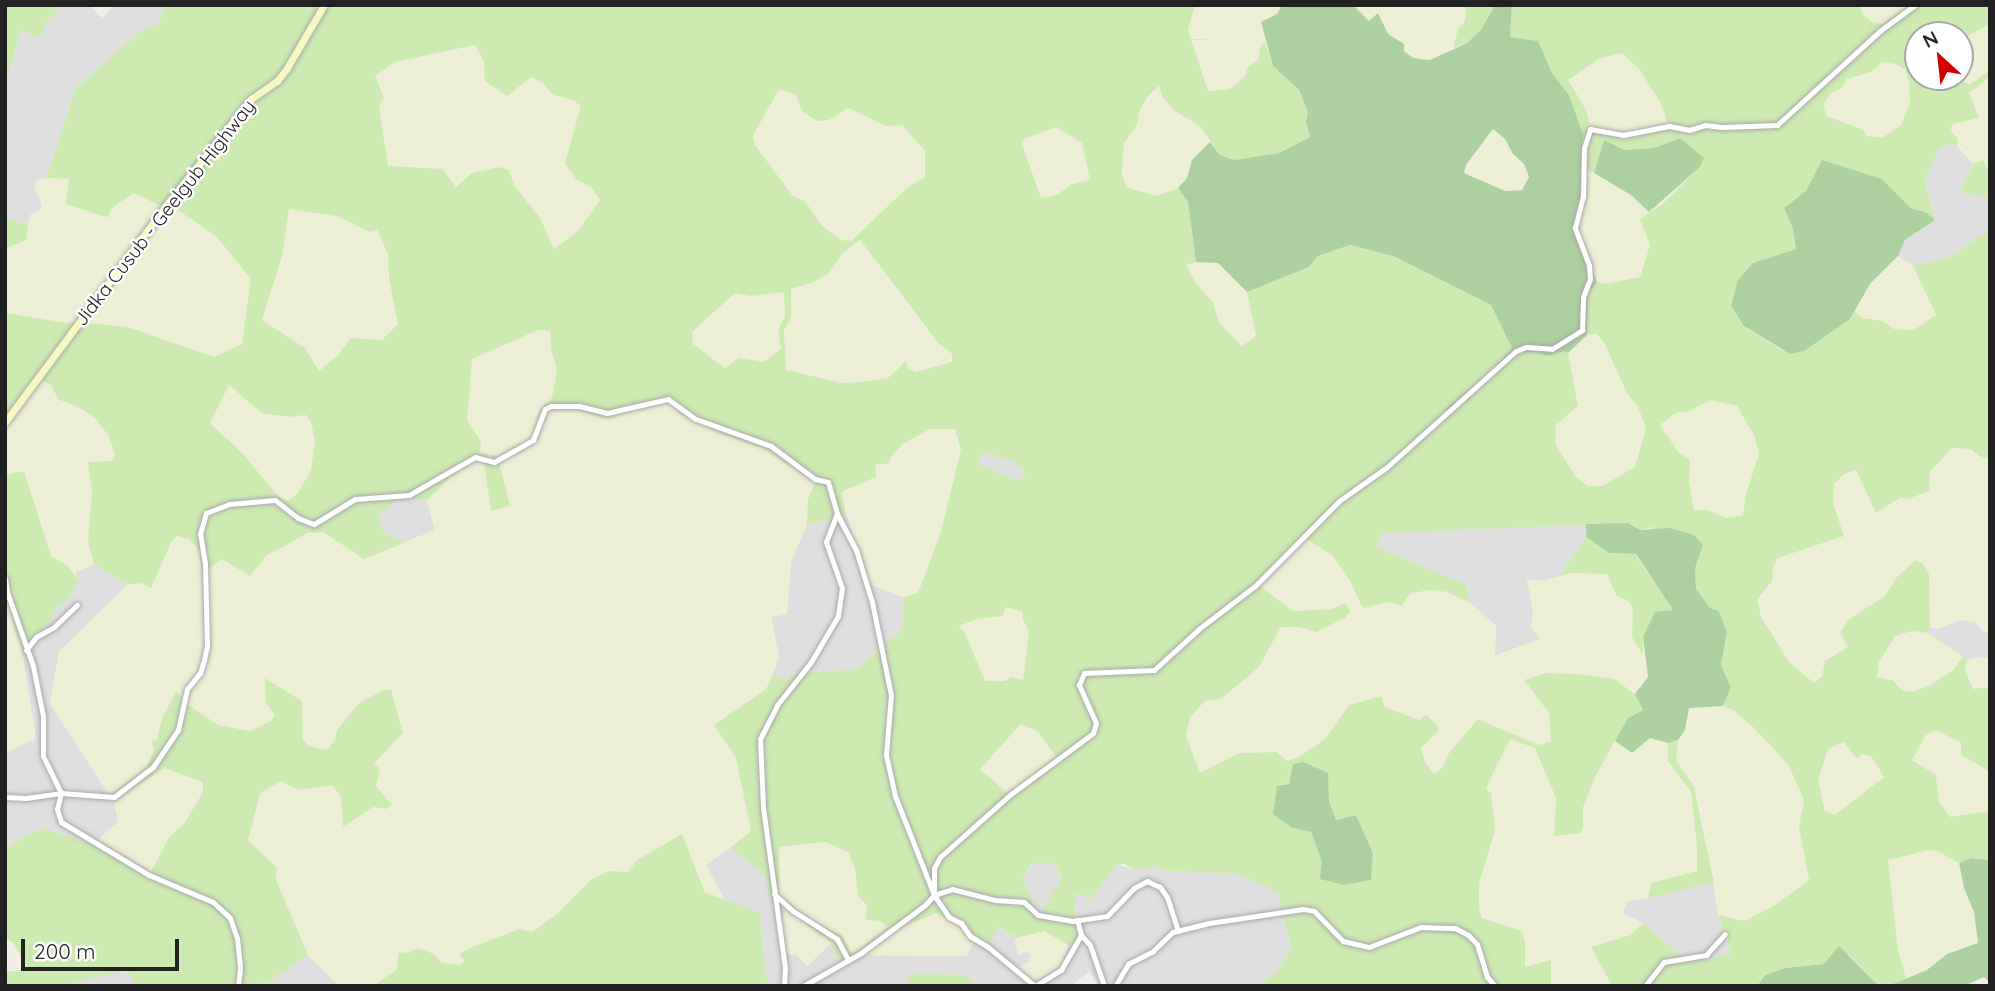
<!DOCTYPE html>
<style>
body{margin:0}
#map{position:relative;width:1995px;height:991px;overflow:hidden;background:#f2efe9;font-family:Quicksand,sans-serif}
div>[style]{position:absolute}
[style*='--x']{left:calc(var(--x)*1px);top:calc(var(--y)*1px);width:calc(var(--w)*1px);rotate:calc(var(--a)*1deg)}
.residential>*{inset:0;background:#e0dfdf}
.farmland>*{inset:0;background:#eef0d5}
.grass>*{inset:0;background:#cdebb0}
.forest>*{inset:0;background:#add19e}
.roads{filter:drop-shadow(0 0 2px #a9a9a9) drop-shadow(0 0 2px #a9a9a9)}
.street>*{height:5px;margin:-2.5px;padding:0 2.5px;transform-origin:2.5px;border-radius:2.5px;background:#fff}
.secondary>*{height:7px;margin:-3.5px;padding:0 3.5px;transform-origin:3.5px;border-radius:3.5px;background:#f7fabf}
span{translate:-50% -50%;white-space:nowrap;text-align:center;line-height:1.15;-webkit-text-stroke:5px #fff;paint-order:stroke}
.street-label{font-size:19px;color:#222}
.frame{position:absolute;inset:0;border:7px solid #222;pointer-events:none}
.north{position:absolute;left:1904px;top:21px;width:70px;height:70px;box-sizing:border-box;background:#fff;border:2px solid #a7a7a7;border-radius:50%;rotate:333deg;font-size:19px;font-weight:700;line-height:28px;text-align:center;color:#222}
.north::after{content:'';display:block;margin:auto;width:24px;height:32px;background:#d40000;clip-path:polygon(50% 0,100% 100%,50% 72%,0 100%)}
.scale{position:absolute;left:21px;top:939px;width:158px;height:32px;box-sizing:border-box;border:4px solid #222;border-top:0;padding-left:9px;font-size:21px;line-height:24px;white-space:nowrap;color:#222;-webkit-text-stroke:5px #fff;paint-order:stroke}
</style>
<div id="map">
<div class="residential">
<div style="clip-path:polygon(64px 5px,89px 5px,102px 18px,114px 5px,164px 5px,159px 23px,140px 31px,75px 89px,46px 178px,36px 181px,42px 209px,31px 214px,28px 225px,5px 217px,5px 88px,21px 30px,38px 38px,51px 17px)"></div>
<div style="clip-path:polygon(1951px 144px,1958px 147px,1973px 164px,1959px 192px,1990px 198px,1990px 228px,1952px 256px,1913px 266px,1898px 256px,1905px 240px,1935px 220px,1925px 181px,1939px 148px)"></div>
<div style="clip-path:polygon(983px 453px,1014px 461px,1025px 471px,1024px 477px,1017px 480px,980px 465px,978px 460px)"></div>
<div style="clip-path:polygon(399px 498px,427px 500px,435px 530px,406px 542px,384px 533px,378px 516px)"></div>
<div style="clip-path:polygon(847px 517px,869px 584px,903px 597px,902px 629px,857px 669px,795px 673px,785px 680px,773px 674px,779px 657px,771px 617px,787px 613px,791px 561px,807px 524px)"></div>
<div style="clip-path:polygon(1586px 524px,1586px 537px,1559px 577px,1542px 581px,1527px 580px,1533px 610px,1531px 627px,1540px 639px,1494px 656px,1496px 626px,1470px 603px,1466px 584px,1375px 547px,1381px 533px)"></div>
<div style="clip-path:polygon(94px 564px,127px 585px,59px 652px,50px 703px,114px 803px,119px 821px,93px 844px,43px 828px,20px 838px,5px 851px,5px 753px,35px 738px,23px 657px,28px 642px,51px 620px,58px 606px,69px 599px,79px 581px,75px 573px)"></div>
<div style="clip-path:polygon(1960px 620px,1975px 622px,1982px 631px,1990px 634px,1990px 658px,1967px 660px,1928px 633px,1930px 627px,1938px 629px)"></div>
<div style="clip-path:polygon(730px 848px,764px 874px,769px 895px,786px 911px,782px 915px,796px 954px,807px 966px,831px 943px,862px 955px,966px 956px,974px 941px,997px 927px,1016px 938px,1015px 945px,1031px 954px,1029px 962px,1017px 968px,1036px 982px,1061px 965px,1068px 945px,1076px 938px,1074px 924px,1038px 918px,1023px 877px,1033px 863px,1054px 863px,1075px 917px,1076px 893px,1091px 899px,1116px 864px,1135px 870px,1156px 866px,1167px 871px,1238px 874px,1278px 892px,1291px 948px,1277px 971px,1259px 986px,1100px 986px,1089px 972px,1070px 986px,978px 986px,966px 975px,912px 973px,904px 986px,774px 986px,766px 977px,760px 912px,725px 901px,706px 865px)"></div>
<div style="clip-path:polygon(1714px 883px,1718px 915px,1731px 954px,1690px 963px,1643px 923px,1622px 913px,1627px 902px)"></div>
<div style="clip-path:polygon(308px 955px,341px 986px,254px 986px,269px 982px)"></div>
<div style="clip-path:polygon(129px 971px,136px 986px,73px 986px,74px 982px)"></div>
</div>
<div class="farmland">
<div style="clip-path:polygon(1195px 5px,1282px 5px,1277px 14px,1261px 22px,1265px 41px,1260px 48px,1258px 60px,1248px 67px,1245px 76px,1230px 89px,1224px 92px,1208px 91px,1188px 29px)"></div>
<div style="clip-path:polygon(1353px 5px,1466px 5px,1465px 21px,1458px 29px,1453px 48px,1440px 57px,1430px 60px,1413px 58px,1404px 50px,1404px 44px,1388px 34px,1378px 14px,1369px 21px)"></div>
<div style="clip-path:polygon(1850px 5px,1908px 5px,1884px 24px,1874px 23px)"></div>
<div style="clip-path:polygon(1990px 24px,1990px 70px,1969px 85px,1959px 77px,1960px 40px)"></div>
<div style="clip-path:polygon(475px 45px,484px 61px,485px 81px,506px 96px,531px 77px,542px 82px,553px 95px,573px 100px,582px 106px,565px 163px,576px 179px,591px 187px,601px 199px,578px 231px,554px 249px,540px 218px,514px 185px,456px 187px,443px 169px,387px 167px,375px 76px,395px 62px)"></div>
<div style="clip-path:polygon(1622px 52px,1639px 68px,1660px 102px,1668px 123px,1659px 128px,1627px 132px,1590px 127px,1586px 110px,1567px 80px,1600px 58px)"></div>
<div style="clip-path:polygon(1882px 62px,1896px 64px,1905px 70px,1909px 81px,1910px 102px,1901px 125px,1882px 138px,1866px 136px,1863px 130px,1827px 115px,1823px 105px,1831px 93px,1841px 89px,1847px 79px,1859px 78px)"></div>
<div style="clip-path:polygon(1990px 77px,1990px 173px,1983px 160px,1973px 164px,1950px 131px,1952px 124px,1975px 109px,1969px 93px)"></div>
<div style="clip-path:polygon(1159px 86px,1163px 98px,1175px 111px,1201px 127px,1210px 142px,1192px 160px,1187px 178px,1178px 188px,1156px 196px,1126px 187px,1122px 153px,1124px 143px,1137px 125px,1139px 112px)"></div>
<div style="clip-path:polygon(779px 89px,796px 95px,802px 111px,829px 120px,847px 108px,886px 126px,902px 125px,925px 151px,925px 177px,908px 187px,851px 241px,841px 240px,822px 226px,805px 201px,793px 196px,755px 145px,753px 137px)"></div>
<div style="clip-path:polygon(1056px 126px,1082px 143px,1090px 180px,1072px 184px,1057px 195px,1041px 198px,1022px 144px,1024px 139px)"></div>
<div style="clip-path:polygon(1493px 129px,1505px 139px,1513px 154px,1524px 164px,1529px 177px,1522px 190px,1505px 192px,1463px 173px)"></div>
<div style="clip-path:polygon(1587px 169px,1631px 195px,1649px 212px,1640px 219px,1650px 245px,1640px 277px,1605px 284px,1597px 282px,1578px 232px)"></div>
<div style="clip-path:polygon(46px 178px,70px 179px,67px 204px,102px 216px,108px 217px,111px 209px,133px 193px,161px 206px,79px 321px,67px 323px,5px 313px,5px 249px,26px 240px,31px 214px,42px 208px,41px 199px,34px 190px,36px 181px)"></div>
<div style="clip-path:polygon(172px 206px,216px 236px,251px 279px,242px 344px,214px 357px,128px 327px,87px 324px)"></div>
<div style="clip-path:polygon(289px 209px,337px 216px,370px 232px,377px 230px,388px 254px,389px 279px,398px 324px,383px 340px,351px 338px,337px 356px,319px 371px,305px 348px,262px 320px,282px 256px)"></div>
<div style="clip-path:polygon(860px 240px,903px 300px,938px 343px,953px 354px,952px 363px,916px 372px,908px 368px,906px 362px,888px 378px,860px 382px,842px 383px,786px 371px,784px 330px,791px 318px,791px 289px,816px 281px)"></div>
<div style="clip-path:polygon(1898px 256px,1913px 266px,1936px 316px,1914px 330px,1894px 329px,1883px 321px,1862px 318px,1855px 311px,1870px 284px)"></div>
<div style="clip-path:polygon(1196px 262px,1217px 263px,1247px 292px,1256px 337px,1241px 346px,1220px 324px,1212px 301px,1197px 285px,1185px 265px)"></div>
<div style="clip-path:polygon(784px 291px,785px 316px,778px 330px,782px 349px,763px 362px,735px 362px,725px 368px,693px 344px,692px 332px,735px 293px,752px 296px)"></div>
<div style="clip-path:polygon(538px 330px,550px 331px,551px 349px,557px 370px,552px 398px,533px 438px,498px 456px,480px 454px,466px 420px,472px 359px)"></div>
<div style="clip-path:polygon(1597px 334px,1627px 393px,1638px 406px,1646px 428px,1635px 467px,1602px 486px,1587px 486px,1575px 476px,1556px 445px,1555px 426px,1578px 406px,1568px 353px,1587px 335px)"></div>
<div style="clip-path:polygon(40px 380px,51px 385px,59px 399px,80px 408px,95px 418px,109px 436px,115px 454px,112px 461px,88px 462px,92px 490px,88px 543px,94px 564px,75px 573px,51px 556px,24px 471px,5px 475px,5px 428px)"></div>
<div style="clip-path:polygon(229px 385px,242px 396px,289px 417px,306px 415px,311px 423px,315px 441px,311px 470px,298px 493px,288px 501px,279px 497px,244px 455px,210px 423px)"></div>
<div style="clip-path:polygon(1711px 400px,1737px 406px,1755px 437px,1759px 454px,1746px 494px,1743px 515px,1726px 518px,1708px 510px,1694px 510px,1689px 481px,1690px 461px,1680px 453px,1660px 425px,1677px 412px,1687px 412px)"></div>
<div style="clip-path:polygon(661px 403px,671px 404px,720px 434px,762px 448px,816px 483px,808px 499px,807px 524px,791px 561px,787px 614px,771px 617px,779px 657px,766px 689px,714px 725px,736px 758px,751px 831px,706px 865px,725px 901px,705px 893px,682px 835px,628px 872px,609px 871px,592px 879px,558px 913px,532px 932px,504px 934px,487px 944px,470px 948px,459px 954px,464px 961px,460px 966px,442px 963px,418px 948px,408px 953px,385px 980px,374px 982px,373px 986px,338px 985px,308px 955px,276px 880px,277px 868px,247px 840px,260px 793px,281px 780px,298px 790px,333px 785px,341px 798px,344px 826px,373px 807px,386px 809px,392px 805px,376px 786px,380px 769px,374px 763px,377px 756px,396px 741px,358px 704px,337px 730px,335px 740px,327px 750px,309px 746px,303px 740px,302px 701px,265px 678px,275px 714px,271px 721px,250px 731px,218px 725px,184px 702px,176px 692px,162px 719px,157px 739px,151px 741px,154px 750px,146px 768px,109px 795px,50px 703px,59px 652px,127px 585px,140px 583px,167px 556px,177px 536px,189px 539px,198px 549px,203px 627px,207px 570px,222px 559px,253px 570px,266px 556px,300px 535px,323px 532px,364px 558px,435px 530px,427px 500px,451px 477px,477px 459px,484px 463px,491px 510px,509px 507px,499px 462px,539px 440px,545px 414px,553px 409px,569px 407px,605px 419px)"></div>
<div style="clip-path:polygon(930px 429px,955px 429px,961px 450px,941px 532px,918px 593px,903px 597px,869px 584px,841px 492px,876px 477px,875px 465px)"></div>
<div style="clip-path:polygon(1952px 448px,1971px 449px,1979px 456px,1990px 459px,1990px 634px,1975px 622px,1960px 620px,1938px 629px,1930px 627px,1929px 574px,1890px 586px,1885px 596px,1849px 619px,1840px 633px,1848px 647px,1828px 657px,1822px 676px,1814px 683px,1789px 662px,1757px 606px,1757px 600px,1763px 596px,1772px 581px,1773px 566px,1778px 558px,1843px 536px,1833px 503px,1834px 484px,1843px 474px,1856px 470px,1876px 513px,1928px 485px,1930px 473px)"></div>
<div style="clip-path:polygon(1306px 539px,1332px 555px,1349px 579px,1351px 590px,1378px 606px,1388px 602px,1396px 606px,1411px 592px,1431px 590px,1447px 592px,1470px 603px,1496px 626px,1495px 656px,1540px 639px,1531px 627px,1533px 610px,1527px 579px,1543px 581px,1571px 573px,1607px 574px,1616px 595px,1630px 602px,1633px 610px,1632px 637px,1643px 655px,1648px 677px,1635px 694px,1614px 679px,1577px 674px,1563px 673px,1524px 681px,1549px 713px,1551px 741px,1541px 745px,1534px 743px,1478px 720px,1449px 753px,1442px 768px,1434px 774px,1425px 762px,1421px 747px,1438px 731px,1426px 715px,1419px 720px,1401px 714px,1385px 707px,1381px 696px,1349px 705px,1325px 739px,1300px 757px,1287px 761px,1277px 752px,1239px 753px,1200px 773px,1186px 736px,1190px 717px,1205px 701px,1222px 698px,1240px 682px,1271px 647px,1281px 627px,1299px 627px,1309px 632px,1335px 624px,1351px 611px,1344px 603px,1332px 609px,1293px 611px,1259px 586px)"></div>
<div style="clip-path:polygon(5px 595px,23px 657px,36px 738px,5px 753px)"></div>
<div style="clip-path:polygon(1005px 607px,1022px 611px,1023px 620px,1029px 631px,1023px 680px,985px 681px,965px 633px,958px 626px,977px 619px,1003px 616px)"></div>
<div style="clip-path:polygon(1912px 631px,1928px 633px,1963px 657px,1953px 670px,1929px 686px,1912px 692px,1903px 691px,1877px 677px,1879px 662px,1895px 635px)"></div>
<div style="clip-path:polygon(1978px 657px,1990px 658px,1990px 687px,1973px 689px,1965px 671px,1967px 660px)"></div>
<div style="clip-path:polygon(1723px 706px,1733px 710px,1752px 726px,1788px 764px,1804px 800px,1799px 826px,1809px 880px,1775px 905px,1745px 921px,1718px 915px,1701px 810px,1694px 786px,1676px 761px,1675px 748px,1685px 730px,1689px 708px)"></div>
<div style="clip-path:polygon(1021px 724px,1037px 732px,1056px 757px,1007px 793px,980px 769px)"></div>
<div style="clip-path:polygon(1936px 730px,1961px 743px,1961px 755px,1987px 770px,1990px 811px,1951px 817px,1946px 813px,1939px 802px,1936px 775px,1912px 761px,1926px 735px)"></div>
<div style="clip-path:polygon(1650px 738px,1668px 743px,1668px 761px,1691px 792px,1697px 846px,1697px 871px,1651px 883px,1648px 898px,1627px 902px,1623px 913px,1643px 923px,1631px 935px,1592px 952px,1612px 986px,1551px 986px,1549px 978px,1524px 967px,1525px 942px,1522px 931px,1482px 918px,1479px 908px,1479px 883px,1494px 840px,1491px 793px,1485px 788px,1510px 739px,1535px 748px,1556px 798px,1554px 836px,1583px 828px,1583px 807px,1588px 791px,1615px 741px,1632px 753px)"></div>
<div style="clip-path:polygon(1844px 742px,1862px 754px,1871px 756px,1884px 777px,1835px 815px,1825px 811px,1818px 780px,1828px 749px)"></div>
<div style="clip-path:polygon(164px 768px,203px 781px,203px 792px,184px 824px,169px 837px,151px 872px,98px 840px,119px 822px,114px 803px)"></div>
<div style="clip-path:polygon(825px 842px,849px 852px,855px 869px,858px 896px,874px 921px,880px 921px,887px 927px,852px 954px,836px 935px,818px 925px,800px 908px,793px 908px,790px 902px,779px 895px,776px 855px,779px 846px,781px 849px)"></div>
<div style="clip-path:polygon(1929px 850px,1937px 851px,1959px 863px,1964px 889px,1974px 912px,1978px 943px,1947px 954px,1927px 970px,1906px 979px,1898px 950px,1887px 860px)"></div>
<div style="clip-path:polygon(786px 911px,831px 943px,807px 966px,796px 954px,788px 955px,782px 939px,782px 915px)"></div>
<div style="clip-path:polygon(936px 913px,959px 924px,974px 941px,966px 956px,862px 955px,890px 932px)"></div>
<div style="clip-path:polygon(1044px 931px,1068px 945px,1061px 965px,1035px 982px,1017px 968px,1029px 962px,1031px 954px,1026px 952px,1019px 955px,1015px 945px,1016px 938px)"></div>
</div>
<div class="grass">
<div style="clip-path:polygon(5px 5px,64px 5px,51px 17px,38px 38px,21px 30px,5px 88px)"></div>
<div style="clip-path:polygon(evenodd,164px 5px,1195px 5px,1188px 30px,1208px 91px,1230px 89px,1245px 76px,1248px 67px,1258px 60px,1260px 48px,1265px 41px,1273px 66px,1299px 90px,1309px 112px,1306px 123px,1310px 137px,1279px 153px,1234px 160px,1220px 155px,1201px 127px,1175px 111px,1163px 98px,1159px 86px,1148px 96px,1139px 112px,1137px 125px,1124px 143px,1122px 172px,1126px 187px,1156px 196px,1178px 188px,1188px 202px,1196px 262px,1186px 265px,1197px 285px,1212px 301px,1220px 324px,1242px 346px,1256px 336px,1247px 292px,1309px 267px,1318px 256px,1350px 245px,1393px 256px,1491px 305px,1512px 348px,1453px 409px,1519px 353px,1532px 352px,1549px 356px,1564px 351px,1568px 353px,1578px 406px,1555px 426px,1556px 445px,1575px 476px,1587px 486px,1602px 486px,1635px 467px,1646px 428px,1638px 407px,1627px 393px,1604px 343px,1597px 334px,1587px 335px,1588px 295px,1597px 282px,1605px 284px,1640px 277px,1650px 245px,1640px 219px,1662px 204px,1699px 168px,1680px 138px,1654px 148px,1625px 150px,1604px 140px,1594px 173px,1581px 167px,1583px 134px,1569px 95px,1552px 73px,1538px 41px,1510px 37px,1512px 5px,1850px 5px,1860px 7px,1863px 15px,1874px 23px,1883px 24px,1908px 5px,1990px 5px,1990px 24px,1960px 40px,1960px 35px,1918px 35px,1918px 77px,1959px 77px,1969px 85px,1990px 70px,1990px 77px,1969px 93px,1979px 118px,1952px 124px,1951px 131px,1957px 138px,1958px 147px,1951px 144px,1939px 148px,1925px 181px,1935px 220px,1927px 213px,1911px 208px,1882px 179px,1814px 180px,1806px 191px,1784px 208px,1793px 229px,1796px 249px,1753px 263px,1745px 327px,1783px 351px,1805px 347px,1850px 319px,1855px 311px,1862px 318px,1883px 321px,1894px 329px,1914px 330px,1936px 315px,1913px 266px,1952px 256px,1990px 228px,1990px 459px,1979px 456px,1971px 449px,1952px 448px,1930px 472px,1929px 491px,1908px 499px,1900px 498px,1876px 513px,1856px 470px,1844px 474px,1834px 484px,1833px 503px,1844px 536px,1778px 558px,1773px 567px,1772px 581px,1757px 600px,1761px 616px,1789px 662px,1814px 683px,1822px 676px,1825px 661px,1848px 647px,1840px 633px,1849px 619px,1885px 596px,1897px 577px,1916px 560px,1923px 564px,1929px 574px,1930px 627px,1928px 633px,1912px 631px,1895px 636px,1879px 662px,1877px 677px,1892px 680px,1903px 691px,1912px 692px,1929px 686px,1953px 670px,1963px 657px,1967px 660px,1965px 671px,1973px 689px,1990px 687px,1990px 777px,1987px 770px,1961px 755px,1961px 743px,1936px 730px,1926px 735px,1912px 760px,1936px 775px,1939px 802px,1950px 817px,1990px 811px,1990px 860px,1971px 858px,1959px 863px,1937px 851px,1929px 850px,1888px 860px,1898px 950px,1906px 979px,1888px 986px,1879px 986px,1849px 955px,1824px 964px,1785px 968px,1765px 975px,1757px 986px,1612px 986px,1591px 947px,1631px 935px,1643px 923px,1690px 963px,1731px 954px,1718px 915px,1745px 921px,1775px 905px,1809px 880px,1799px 826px,1804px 800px,1788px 764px,1752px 726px,1733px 710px,1723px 706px,1731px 687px,1721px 665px,1727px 632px,1719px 611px,1710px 609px,1696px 589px,1695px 568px,1651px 527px,1640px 530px,1628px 523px,1381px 533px,1376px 547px,1466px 584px,1470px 603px,1447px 592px,1431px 590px,1411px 593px,1401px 606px,1388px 602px,1363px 608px,1349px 579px,1332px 555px,1306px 539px,1260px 586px,1293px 611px,1332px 609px,1344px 603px,1351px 611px,1345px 618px,1316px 632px,1299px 627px,1281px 627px,1259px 667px,1222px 698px,1205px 701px,1190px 717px,1186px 736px,1200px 773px,1239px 753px,1277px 752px,1287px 761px,1299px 757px,1325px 739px,1349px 705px,1381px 696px,1385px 707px,1419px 720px,1426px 715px,1438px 726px,1438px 731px,1421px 748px,1425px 762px,1434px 774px,1442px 768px,1449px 753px,1478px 719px,1534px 743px,1541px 745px,1551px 741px,1549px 713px,1524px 680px,1546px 673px,1577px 674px,1614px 679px,1635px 694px,1643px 710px,1628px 718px,1596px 775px,1583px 807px,1583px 828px,1580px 833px,1554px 836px,1556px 798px,1535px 748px,1510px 739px,1486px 788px,1491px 793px,1495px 831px,1479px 883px,1479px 908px,1482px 918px,1522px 931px,1525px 942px,1525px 967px,1551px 960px,1551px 986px,1259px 986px,1277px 971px,1291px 948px,1278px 892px,1238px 874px,1167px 871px,1156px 866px,1135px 870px,1125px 864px,1116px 865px,1091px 899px,1076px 893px,1075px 917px,1041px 912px,1061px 879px,1054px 863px,1032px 863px,1023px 877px,1038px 917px,1074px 924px,1077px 938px,1068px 945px,1044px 931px,1016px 938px,998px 927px,991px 941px,974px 941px,959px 924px,936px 913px,891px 932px,855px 959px,839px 960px,831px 943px,769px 895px,764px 874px,730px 848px,751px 831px,736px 758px,714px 725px,766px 689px,773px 674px,785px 680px,795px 673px,857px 669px,902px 629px,903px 597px,918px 593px,941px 532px,961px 450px,955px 429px,930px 429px,903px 444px,890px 458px,890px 463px,875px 465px,876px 477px,841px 492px,847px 517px,807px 524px,808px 499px,815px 483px,762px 448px,720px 434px,680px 414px,671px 404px,661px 403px,605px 419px,569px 407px,553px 409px,545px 414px,539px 440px,499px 462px,510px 506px,491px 511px,484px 463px,477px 459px,451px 477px,427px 500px,399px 498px,378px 516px,384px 533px,406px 542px,364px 559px,323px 532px,308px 533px,266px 556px,250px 576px,222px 559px,207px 570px,210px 624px,203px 628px,202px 573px,198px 549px,189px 539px,177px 536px,172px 541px,151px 588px,140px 583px,127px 585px,94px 564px,88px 543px,92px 490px,88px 462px,112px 461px,115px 454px,109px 436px,95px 418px,80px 408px,58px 399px,51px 385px,40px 380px,5px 428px,5px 313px,67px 323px,79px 321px,161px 206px,133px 193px,111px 209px,108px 217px,102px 216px,66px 204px,69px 179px,46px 178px,75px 89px,140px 31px,159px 23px,164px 5px,475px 45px,484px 61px,485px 81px,507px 96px,531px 77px,542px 82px,553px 95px,573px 100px,581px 106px,565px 163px,576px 179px,591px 187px,600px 200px,578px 231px,554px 249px,540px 218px,514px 185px,509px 170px,500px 167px,472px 173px,456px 187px,443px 169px,388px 166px,379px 107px,384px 98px,375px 76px,395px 62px,475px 45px,164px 5px,1622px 53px,1639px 69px,1660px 102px,1668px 123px,1659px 128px,1627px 132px,1590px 127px,1586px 110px,1568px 80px,1600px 58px,1622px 53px,164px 5px,1882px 62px,1896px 64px,1905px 70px,1909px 81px,1910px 102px,1901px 125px,1882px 138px,1867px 136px,1863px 130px,1827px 116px,1823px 105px,1831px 93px,1841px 89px,1847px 79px,1871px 72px,1882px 62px,164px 5px,779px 89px,796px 95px,802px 111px,817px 121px,829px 120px,848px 108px,886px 126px,902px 125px,925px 151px,925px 177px,908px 187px,851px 241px,841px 240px,822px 226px,805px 201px,793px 196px,755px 145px,753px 136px,779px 89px,164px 5px,1056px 127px,1082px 143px,1090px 180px,1072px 184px,1057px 195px,1041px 198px,1022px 144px,1024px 139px,1056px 127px,164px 5px,172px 206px,216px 236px,251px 279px,242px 344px,214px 357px,128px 327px,87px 323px,172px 206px,164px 5px,289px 209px,337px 216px,370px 232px,377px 230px,388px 254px,389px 279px,398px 324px,382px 340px,351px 338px,337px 356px,319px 371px,305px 348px,262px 320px,282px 256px,289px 209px,164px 5px,860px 240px,938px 343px,952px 354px,952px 362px,916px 372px,908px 368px,906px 361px,888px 378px,860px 382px,842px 383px,786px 370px,784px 330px,791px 318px,791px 289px,816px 281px,829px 273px,842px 254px,860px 240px,164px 5px,784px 292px,785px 316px,778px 330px,781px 349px,763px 362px,739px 358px,725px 368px,693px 344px,692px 332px,735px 293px,752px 296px,784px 292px,164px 5px,538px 330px,550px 331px,551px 349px,557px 370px,552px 398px,539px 411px,533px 438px,498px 456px,480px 454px,481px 442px,467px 420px,472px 359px,538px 330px,164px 5px,229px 385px,262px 413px,289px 417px,306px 415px,311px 423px,315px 441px,311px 470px,298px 493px,288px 501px,279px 497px,244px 455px,210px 423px,229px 385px,164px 5px,1711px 400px,1737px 406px,1755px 437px,1759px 454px,1746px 494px,1743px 515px,1726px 518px,1708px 510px,1694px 510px,1689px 481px,1690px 460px,1679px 453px,1660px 425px,1677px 412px,1687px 412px,1711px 400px,164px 5px,984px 453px,1014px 461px,1025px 471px,1024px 477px,1017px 480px,980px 465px,978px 460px,984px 453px,164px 5px,1005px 607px,1022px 611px,1023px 620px,1029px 631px,1023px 680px,1011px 677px,1005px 681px,985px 681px,965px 633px,959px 626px,977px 619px,1003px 616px,1005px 607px,164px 5px,1021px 724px,1038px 732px,1056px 757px,1007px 793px,980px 769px,1021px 724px,164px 5px,1844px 742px,1857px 759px,1862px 754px,1871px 756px,1884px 777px,1835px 815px,1825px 811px,1818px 780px,1828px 749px,1844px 742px,164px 5px,1327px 773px,1329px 801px,1336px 820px,1356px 815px,1373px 853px,1371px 880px,1322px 862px,1311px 832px,1292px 828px,1277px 786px,1327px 773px,164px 5px,825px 842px,848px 852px,855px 869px,858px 896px,867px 906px,866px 920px,880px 921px,887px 927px,852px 954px,842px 935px,818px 925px,779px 895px,779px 847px,825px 842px)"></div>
<div style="clip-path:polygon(1466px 5px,1495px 5px,1481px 31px,1467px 43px,1453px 48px,1458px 29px,1465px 21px)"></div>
<div style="clip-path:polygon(1983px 160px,1990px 173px,1990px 198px,1959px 192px,1973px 164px)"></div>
<div style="clip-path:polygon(5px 217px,28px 225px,26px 240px,5px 249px)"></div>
<div style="clip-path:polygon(24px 471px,51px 556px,68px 566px,79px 581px,69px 599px,58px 606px,51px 620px,28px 642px,23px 657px,5px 595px,5px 475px)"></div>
<div style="clip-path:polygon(1586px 537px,1609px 553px,1635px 554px,1674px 611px,1643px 637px,1643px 655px,1632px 637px,1633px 610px,1630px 602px,1616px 595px,1607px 574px,1571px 573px,1559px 577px)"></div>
<div style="clip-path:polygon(265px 678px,302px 701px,303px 740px,309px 746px,327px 750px,335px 740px,337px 730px,358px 704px,383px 690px,391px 690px,403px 733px,374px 763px,380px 769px,376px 786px,392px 805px,386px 809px,373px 807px,343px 827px,341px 798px,333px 785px,298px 790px,281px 781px,260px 793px,248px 840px,277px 868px,276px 880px,308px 955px,269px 982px,254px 986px,136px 986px,128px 971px,74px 982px,73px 986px,5px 986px,5px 972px,28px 969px,13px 943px,5px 937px,5px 851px,20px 838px,43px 828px,92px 844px,98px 840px,151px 872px,169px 837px,184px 824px,203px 792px,203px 782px,164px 768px,114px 803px,109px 795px,146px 768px,154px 750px,151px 741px,157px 739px,162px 719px,176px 691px,184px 702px,218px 725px,250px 731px,271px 721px,275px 715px,266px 703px)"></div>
<div style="clip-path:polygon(1678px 740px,1676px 761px,1694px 786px,1714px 883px,1648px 898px,1651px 883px,1697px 871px,1697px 846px,1691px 792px,1668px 761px,1668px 743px)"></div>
<div style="clip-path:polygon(682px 834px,705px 893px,760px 912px,766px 977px,774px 986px,373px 986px,396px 970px,399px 952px,408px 953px,418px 948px,434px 954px,442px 963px,460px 965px,464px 961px,459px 954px,470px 948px,519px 929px,532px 932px,558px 913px,592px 879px,609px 871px,628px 872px,637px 860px)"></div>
<div style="clip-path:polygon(912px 973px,966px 975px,978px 986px,904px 986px)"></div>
</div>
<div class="forest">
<div style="clip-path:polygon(evenodd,1282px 5px,1353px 5px,1369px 21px,1378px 13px,1388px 34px,1404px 44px,1404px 51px,1413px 58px,1430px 60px,1467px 43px,1481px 30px,1495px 5px,1512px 5px,1510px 37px,1538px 41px,1552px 73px,1569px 95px,1583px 134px,1581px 167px,1587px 169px,1578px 232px,1597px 282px,1588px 295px,1587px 335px,1568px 353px,1564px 351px,1549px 356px,1532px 352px,1519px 353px,1474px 393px,1453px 409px,1444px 410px,1491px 371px,1512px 348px,1491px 305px,1393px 256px,1350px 245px,1318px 256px,1309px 267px,1247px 292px,1218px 263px,1196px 262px,1188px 202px,1178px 188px,1187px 178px,1192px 160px,1210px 142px,1220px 155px,1234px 160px,1279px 153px,1310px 137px,1306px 122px,1308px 112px,1299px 90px,1273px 66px,1261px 22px,1277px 14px,1282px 5px,1493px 129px,1505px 139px,1513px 154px,1524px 164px,1529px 177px,1522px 190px,1505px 191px,1464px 173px,1466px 165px,1493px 129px)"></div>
<div style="clip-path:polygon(1680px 138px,1704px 158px,1699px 168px,1649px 212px,1631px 195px,1594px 173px,1604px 140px,1625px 150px,1654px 148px)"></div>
<div style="clip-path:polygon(1822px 160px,1882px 179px,1911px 208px,1927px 213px,1935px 220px,1905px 240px,1898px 256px,1870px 284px,1850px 319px,1804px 351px,1790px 354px,1744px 326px,1731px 306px,1738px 280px,1753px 263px,1796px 249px,1793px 229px,1784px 208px,1806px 191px)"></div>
<div style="clip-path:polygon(1628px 523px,1640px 530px,1670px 528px,1694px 535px,1703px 545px,1695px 568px,1696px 589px,1710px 608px,1719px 611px,1727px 632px,1721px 665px,1731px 687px,1723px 706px,1689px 708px,1685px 730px,1678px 740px,1668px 743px,1650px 738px,1632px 753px,1615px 741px,1628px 718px,1643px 710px,1635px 694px,1648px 677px,1643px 637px,1655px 612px,1673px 610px,1636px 554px,1609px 553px,1586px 537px,1586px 524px)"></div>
<div style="clip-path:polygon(1303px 762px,1328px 773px,1329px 801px,1336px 820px,1356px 815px,1373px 853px,1371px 880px,1344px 885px,1320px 879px,1322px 862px,1311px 832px,1292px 828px,1273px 814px,1277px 786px,1289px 784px,1293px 764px)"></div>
<div style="clip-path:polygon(1971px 858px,1990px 860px,1990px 983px,1984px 977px,1964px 986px,1888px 986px,1927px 970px,1947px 954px,1978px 943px,1974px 912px,1964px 888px,1959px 863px)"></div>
<div style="clip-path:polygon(1839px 946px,1879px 986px,1757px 986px,1765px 975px,1785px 968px,1824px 964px)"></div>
</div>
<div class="roads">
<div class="street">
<div style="--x:5;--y:578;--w:14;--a:82"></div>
<div style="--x:7;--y:592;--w:78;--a:70.6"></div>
<div style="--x:33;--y:666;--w:51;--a:78.7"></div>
<div style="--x:43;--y:716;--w:40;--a:90"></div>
<div style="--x:43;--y:756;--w:41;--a:64.1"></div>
<div style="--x:61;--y:793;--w:16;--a:104"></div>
<div style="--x:57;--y:809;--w:14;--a:73"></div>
<div style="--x:61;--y:822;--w:103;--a:31.1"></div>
<div style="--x:149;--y:875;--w:69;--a:22.9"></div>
<div style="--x:213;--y:902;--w:23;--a:43"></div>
<div style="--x:230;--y:918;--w:21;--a:71"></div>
<div style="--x:237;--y:938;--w:30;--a:84"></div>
<div style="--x:240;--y:968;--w:18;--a:96"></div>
<div style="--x:26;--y:650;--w:16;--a:-52"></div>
<div style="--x:36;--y:637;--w:21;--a:-29"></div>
<div style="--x:54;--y:627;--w:32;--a:-44"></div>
<div style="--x:5;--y:797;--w:21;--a:3"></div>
<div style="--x:26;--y:798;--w:35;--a:-8"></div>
<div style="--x:61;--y:793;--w:53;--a:4.3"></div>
<div style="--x:114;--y:797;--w:49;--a:-37.6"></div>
<div style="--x:153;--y:767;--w:45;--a:-56"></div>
<div style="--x:178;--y:730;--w:42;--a:-77.6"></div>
<div style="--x:187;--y:689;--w:21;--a:-51"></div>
<div style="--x:200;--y:673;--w:14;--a:-73"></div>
<div style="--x:204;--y:660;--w:14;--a:-78"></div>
<div style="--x:207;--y:646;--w:82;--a:-91.4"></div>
<div style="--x:205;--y:564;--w:30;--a:-99"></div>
<div style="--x:200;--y:534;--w:22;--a:-74"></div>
<div style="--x:206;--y:513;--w:25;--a:-21"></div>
<div style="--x:229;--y:504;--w:46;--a:-5"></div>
<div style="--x:275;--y:500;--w:29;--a:38"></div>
<div style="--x:298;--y:518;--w:17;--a:21"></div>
<div style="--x:314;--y:524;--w:48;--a:-31.4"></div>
<div style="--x:355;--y:499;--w:54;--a:-4.2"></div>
<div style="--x:409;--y:495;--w:76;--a:-29.9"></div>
<div style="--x:475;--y:457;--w:20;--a:15"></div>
<div style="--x:494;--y:462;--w:45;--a:-29.4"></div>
<div style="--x:533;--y:440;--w:33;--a:-69"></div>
<div style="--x:545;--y:409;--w:7;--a:-27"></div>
<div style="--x:551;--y:406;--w:28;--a:0"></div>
<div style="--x:579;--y:406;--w:29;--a:14"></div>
<div style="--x:607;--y:413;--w:63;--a:-12.9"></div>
<div style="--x:668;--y:399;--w:34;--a:36"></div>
<div style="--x:696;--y:419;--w:80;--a:19.8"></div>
<div style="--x:771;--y:446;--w:55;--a:36.9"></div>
<div style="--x:815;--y:479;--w:13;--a:13"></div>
<div style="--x:828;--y:482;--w:33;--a:74"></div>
<div style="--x:837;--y:514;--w:41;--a:62.2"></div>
<div style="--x:856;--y:550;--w:54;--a:72.9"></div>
<div style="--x:872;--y:602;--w:95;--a:78.5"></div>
<div style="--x:891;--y:695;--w:60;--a:94.8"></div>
<div style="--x:886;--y:755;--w:42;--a:77.6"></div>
<div style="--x:895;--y:796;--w:106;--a:68.5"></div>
<div style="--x:934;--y:895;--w:27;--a:56"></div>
<div style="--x:949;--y:917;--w:13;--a:27"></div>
<div style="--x:961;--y:923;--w:16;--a:55"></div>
<div style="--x:970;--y:936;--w:21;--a:31"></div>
<div style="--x:988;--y:947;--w:61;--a:39.7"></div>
<div style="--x:774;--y:894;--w:25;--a:42"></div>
<div style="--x:793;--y:911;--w:52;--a:32.5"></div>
<div style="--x:837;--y:939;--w:24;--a:62"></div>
<div style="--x:934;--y:895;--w:19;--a:-18"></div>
<div style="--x:952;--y:889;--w:44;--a:14.3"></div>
<div style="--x:995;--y:900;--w:29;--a:4"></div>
<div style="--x:1024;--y:902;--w:19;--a:43"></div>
<div style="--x:1038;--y:915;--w:35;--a:10"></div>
<div style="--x:1072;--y:921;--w:35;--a:-8"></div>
<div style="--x:1107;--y:916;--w:39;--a:-46"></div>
<div style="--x:1134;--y:888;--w:15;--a:-28"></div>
<div style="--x:1147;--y:881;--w:14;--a:25"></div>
<div style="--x:1160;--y:887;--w:12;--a:55"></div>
<div style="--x:1167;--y:897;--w:36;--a:72"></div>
<div style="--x:1077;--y:920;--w:16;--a:75"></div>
<div style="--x:1081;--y:935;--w:13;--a:48"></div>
<div style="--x:1090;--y:945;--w:43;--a:71.1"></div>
<div style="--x:784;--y:986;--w:18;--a:-87"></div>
<div style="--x:785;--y:968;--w:162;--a:-97.8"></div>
<div style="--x:763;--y:807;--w:68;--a:-92.5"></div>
<div style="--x:760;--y:739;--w:38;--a:-63"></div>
<div style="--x:777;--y:705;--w:55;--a:-51.7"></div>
<div style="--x:811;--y:662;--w:53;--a:-59.6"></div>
<div style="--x:838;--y:616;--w:28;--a:-82"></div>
<div style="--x:842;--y:588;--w:49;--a:-109.2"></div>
<div style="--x:826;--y:542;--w:30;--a:-69"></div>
<div style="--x:803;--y:986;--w:67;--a:-29.6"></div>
<div style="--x:861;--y:953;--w:80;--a:-36.9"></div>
<div style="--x:925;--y:905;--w:13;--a:-48"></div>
<div style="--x:934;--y:895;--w:27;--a:-90"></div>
<div style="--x:934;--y:868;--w:13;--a:-61"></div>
<div style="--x:940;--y:857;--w:95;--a:-41.6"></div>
<div style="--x:1011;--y:794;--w:102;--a:-36.6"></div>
<div style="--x:1093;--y:733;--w:10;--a:-73"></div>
<div style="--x:1096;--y:723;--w:42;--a:-114.1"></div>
<div style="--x:1079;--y:685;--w:13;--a:-67"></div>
<div style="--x:1084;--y:673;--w:70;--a:-2.5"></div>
<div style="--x:1154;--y:670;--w:62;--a:-42.4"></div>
<div style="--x:1200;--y:628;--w:69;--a:-37.4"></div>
<div style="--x:1255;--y:586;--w:120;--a:-45.3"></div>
<div style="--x:1339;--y:501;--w:59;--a:-35.3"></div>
<div style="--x:1387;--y:467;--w:173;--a:-42"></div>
<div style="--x:1516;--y:351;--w:11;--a:-22"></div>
<div style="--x:1526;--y:347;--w:26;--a:4"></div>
<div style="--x:1552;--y:349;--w:36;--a:-32"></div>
<div style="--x:1582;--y:330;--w:33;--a:-88"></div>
<div style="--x:1583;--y:297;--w:19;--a:-69"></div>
<div style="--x:1590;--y:279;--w:14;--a:-94"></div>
<div style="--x:1589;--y:265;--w:40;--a:-111"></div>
<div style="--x:1575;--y:228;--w:33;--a:-76"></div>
<div style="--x:1583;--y:196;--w:48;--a:-88.8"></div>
<div style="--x:1584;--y:148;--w:20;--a:-72"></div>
<div style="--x:1590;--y:129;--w:34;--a:10"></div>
<div style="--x:1623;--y:135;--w:47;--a:-11.1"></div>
<div style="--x:1669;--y:126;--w:20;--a:11"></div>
<div style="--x:1689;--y:130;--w:17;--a:-17"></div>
<div style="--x:1705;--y:125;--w:17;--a:7"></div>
<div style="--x:1722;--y:127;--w:55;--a:-2.1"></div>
<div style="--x:1777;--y:125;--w:141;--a:-42.4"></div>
<div style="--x:1881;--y:30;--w:42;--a:-36.3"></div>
<div style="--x:1035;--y:986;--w:31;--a:-32"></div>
<div style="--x:1061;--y:970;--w:40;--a:-60.3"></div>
<div style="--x:1115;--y:986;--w:26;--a:-59"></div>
<div style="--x:1128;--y:964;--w:28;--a:-27"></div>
<div style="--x:1153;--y:951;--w:28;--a:-44"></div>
<div style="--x:1173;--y:932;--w:37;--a:-14"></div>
<div style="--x:1209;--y:923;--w:95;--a:-8.5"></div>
<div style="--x:1303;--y:909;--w:11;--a:10"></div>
<div style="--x:1314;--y:911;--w:42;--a:46"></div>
<div style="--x:1343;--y:941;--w:27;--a:13"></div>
<div style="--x:1369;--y:947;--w:56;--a:-21"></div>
<div style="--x:1421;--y:927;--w:34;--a:2"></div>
<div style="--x:1455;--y:928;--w:15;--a:28"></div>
<div style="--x:1468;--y:935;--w:13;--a:45"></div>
<div style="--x:1477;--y:944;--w:34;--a:73"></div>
<div style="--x:1487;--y:977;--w:12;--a:48"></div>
<div style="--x:1645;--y:986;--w:31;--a:-52"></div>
<div style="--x:1664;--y:962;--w:43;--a:-9.5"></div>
<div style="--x:1706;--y:955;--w:28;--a:-48"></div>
</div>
<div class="secondary">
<div style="--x:5;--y:422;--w:267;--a:-53.4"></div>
<div style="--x:164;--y:208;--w:139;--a:-51.4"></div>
<div style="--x:251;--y:99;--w:32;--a:-35"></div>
<div style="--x:277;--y:81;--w:16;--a:-52"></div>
<div style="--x:287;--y:68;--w:73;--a:-59.6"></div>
</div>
</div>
<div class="street-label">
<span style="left:165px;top:213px;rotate:-52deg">Jidka Cusub - Geelgub Highway</span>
</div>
<div class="frame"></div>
<div class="north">N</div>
<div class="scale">200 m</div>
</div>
